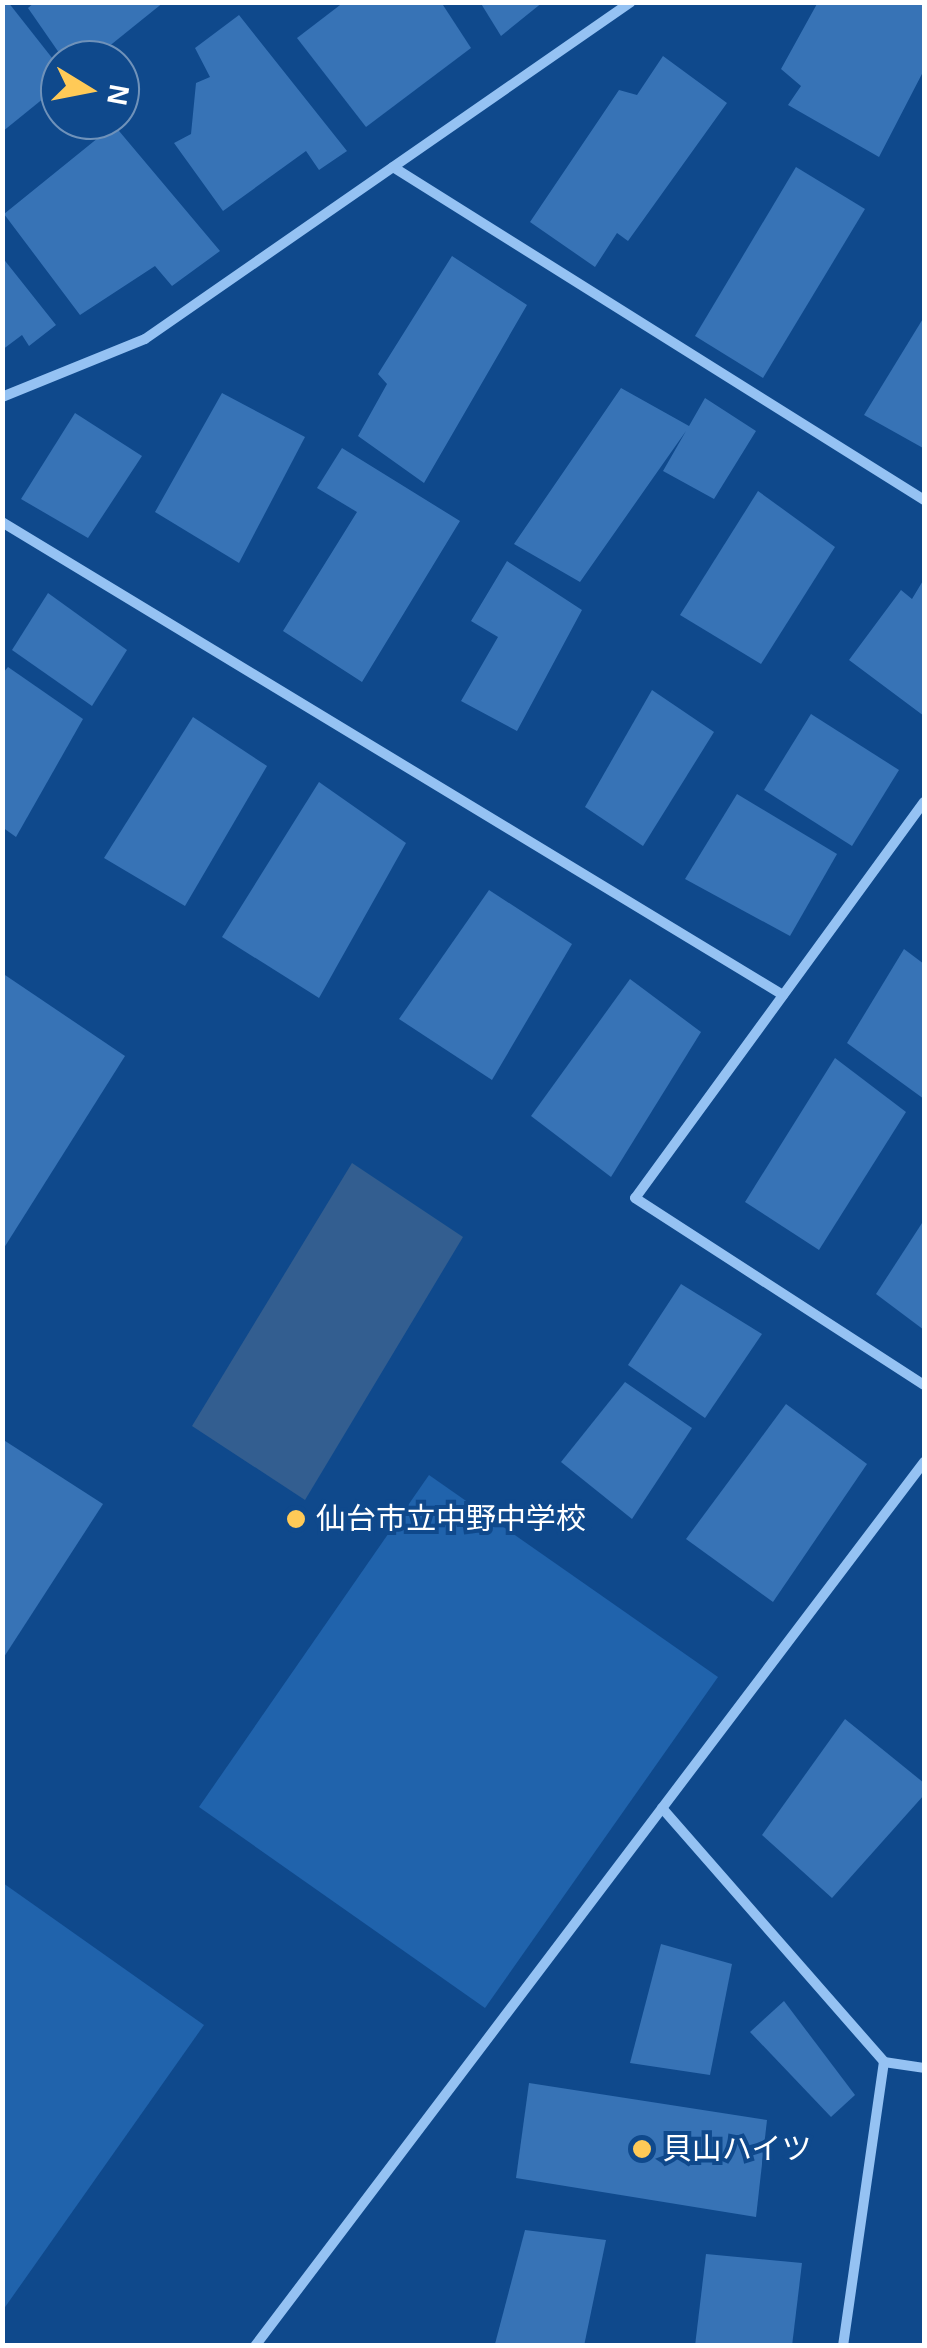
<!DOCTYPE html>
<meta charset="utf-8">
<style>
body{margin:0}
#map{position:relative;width:927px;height:2348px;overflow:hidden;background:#0f498c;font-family:Arial,"Noto Sans JP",sans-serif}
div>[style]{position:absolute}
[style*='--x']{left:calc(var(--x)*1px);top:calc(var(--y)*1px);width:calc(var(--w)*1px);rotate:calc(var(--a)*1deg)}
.green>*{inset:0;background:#2063ac}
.water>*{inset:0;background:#335e90}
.building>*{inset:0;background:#3773b6}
.street>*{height:10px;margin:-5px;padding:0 5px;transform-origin:5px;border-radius:5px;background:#95c2f3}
.dots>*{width:28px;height:28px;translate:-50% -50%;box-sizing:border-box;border:5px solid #0f498c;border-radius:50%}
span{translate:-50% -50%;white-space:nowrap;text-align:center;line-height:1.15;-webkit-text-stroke:8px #0f498c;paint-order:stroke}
.poi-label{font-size:30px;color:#fff}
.left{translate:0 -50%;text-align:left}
.frame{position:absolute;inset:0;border:5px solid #fff;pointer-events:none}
.north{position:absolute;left:40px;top:40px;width:100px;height:100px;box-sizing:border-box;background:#0f498c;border:2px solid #6f92ba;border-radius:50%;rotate:100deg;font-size:28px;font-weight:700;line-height:40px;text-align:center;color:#fff}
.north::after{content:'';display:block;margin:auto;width:35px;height:45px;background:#ffca57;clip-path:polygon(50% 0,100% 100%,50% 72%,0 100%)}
</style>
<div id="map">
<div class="green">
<div style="clip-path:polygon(429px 1475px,718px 1677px,485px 2008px,199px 1807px)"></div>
<div style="clip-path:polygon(3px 1883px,204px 2025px,3px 2310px)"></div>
</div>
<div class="water">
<div style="clip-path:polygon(352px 1163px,463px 1237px,305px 1500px,192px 1426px)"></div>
</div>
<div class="building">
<div style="clip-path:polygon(2px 2px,8px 2px,60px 68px,60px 85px,2px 132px)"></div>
<div style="clip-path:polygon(35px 2px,164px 2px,92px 60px,64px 60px,28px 8px)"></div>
<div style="clip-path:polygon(344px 2px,441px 2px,471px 48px,366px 127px,297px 38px)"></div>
<div style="clip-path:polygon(480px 2px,543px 2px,501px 36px)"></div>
<div style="clip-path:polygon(818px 2px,918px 2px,924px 6px,924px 70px,879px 157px,788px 105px,801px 86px,781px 69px)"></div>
<div style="clip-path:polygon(239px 15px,347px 151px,319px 170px,306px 151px,223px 211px,174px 143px,191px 134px,196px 83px,210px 77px,195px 48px)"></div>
<div style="clip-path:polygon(663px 56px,727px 103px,628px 241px,617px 233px,595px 267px,530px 222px,619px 90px,637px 95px)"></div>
<div style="clip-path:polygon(114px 125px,220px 251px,172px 286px,155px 266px,80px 315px,4px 214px)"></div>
<div style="clip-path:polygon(796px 167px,865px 209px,763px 378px,695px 336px)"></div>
<div style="clip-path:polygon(452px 256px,527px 305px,424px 483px,358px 436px,387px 384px,378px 374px)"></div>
<div style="clip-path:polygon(2px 257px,56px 325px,29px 346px,22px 335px,2px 350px)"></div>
<div style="clip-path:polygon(924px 317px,924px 446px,923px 448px,864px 415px)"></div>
<div style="clip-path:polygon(621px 388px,689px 426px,705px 398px,756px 431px,714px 499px,663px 471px,686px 431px,580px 582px,514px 544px)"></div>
<div style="clip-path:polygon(222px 393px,305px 437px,239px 563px,155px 512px)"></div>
<div style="clip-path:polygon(75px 413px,142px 456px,88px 538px,21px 499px)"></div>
<div style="clip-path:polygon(342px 448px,460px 521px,362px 682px,283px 631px,357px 512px,317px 488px)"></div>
<div style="clip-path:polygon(758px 491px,835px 547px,761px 664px,680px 615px)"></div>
<div style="clip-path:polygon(507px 561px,582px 610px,517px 731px,461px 701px,498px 637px,471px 621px)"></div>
<div style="clip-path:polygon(924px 579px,924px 716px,849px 660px,901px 590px,912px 599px)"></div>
<div style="clip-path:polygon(48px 593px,127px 650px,92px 706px,12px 650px)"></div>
<div style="clip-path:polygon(8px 667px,83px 719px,16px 837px,2px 827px,2px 674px)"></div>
<div style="clip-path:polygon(652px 690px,714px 732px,643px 846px,585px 807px)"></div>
<div style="clip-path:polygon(811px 714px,899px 770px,852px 846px,764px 790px)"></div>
<div style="clip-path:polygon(193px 717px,267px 766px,185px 906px,104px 858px)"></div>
<div style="clip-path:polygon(319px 782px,406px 843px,319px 998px,222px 937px)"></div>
<div style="clip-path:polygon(737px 794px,837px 854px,790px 936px,685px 879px)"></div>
<div style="clip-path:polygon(489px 890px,572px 944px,492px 1080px,399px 1019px)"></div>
<div style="clip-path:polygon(904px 949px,924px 964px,924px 1099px,847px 1043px)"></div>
<div style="clip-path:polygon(2px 973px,125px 1056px,2px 1251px)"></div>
<div style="clip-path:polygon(630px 979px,701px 1032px,611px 1177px,531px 1116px)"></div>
<div style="clip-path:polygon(835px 1058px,906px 1112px,819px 1250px,745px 1202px)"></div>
<div style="clip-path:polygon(924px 1220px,924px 1330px,876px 1294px)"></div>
<div style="clip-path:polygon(681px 1284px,762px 1334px,705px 1418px,628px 1365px)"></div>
<div style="clip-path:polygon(625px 1382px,692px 1428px,632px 1519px,561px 1462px)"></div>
<div style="clip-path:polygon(786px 1404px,867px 1464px,773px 1602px,686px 1539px)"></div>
<div style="clip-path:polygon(2px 1439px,103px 1504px,2px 1660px)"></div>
<div style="clip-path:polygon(845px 1719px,924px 1783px,924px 1795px,832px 1898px,762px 1835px)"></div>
<div style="clip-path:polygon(661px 1944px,732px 1964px,710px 2075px,630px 2063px)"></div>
<div style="clip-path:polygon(784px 2001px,855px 2095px,831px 2117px,750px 2032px)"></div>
<div style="clip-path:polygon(529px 2083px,767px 2120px,756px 2217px,516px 2178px)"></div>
<div style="clip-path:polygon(525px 2230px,606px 2240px,584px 2346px,495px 2344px)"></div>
<div style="clip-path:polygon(706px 2254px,802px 2263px,792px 2346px,695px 2346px)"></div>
</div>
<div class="street">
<div style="--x:393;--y:167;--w:627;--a:32.09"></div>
<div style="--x:2;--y:397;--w:154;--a:-22.1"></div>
<div style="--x:145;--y:339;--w:591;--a:-34.74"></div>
<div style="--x:2;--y:522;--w:913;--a:31.2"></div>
<div style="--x:924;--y:802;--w:490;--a:126.1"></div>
<div style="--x:635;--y:1198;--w:344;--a:32.9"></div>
<div style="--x:662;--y:1808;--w:337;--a:48.8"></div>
<div style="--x:255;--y:2346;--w:1109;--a:-52.88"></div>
<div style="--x:843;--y:2346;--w:287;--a:-81.8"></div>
<div style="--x:884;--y:2062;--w:40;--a:8.5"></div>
</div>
<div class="dots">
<div style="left:296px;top:1519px;background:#ffca57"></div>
<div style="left:642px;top:2149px;background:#ffca57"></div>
</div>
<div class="poi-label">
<span class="left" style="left:316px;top:1519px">仙台市立中野中学校</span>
<span class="left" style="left:662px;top:2149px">貝山ハイツ</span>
</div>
<div class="frame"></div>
<div class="north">N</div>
</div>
